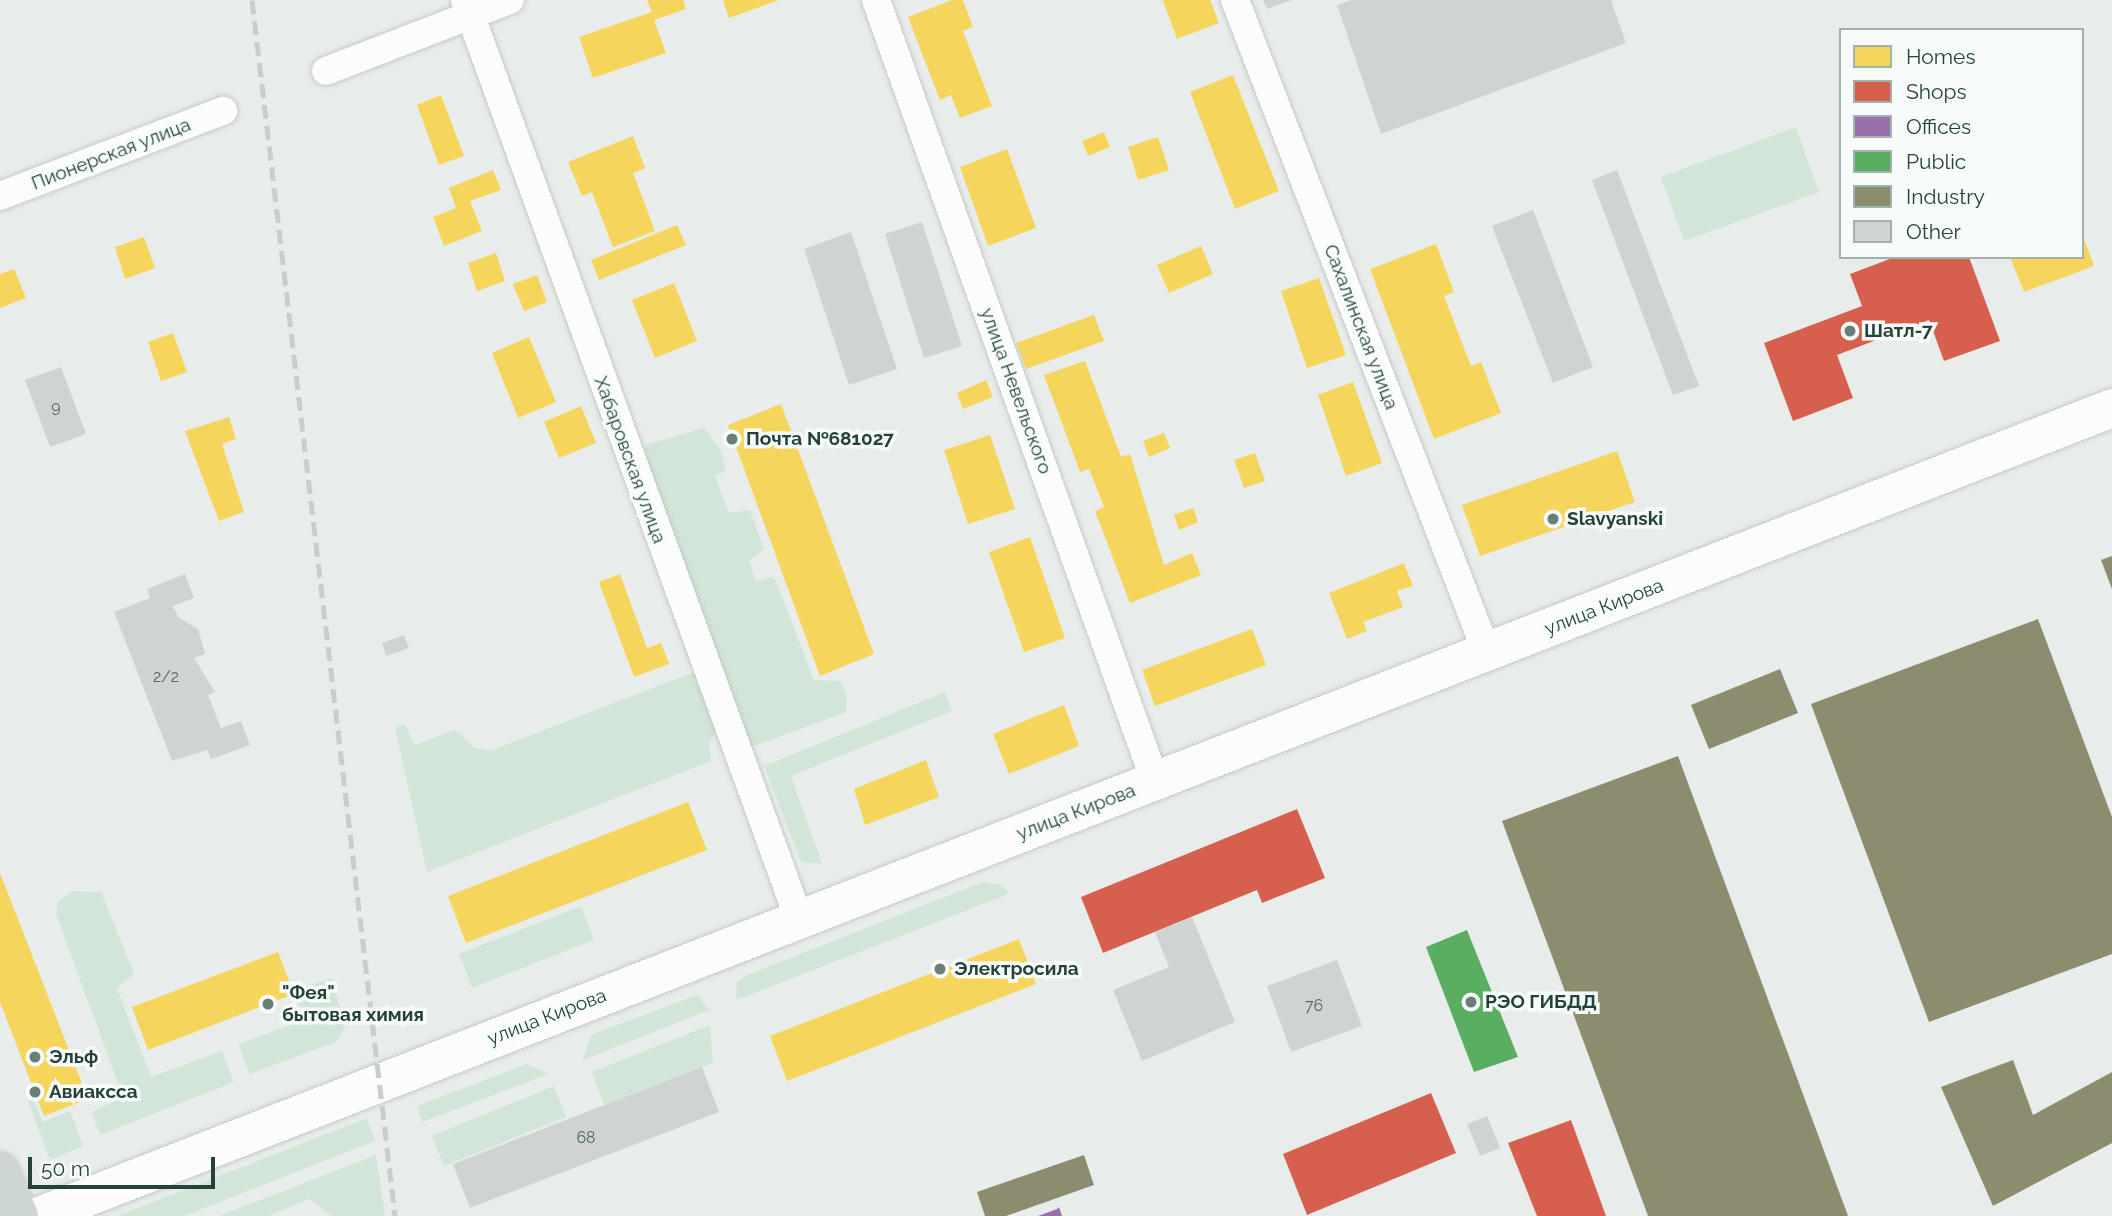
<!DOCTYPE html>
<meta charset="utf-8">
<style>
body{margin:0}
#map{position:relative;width:2112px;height:1216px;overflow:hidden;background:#e8edeb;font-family:Raleway,sans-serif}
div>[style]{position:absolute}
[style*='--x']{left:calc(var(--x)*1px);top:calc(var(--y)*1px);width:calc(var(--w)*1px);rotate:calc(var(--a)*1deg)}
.green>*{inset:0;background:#d1e6d8}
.homes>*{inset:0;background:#f6d55c}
.shops>*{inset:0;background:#d6604d}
.offices>*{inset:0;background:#9970ab}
.public>*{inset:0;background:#5aae61}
.industry>*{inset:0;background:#8c8c6e}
.building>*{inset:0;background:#cfd4d2}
.roads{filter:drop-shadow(0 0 2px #c5cac8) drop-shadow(0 0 2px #c5cac8)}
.street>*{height:28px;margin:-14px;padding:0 14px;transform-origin:14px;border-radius:14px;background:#fcfcfc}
.secondary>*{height:38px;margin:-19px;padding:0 19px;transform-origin:19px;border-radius:19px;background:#fcfcfc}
.primary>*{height:38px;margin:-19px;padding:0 19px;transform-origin:19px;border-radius:19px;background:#cfd7d5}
.rail>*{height:5px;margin-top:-2.5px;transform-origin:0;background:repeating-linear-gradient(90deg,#c9cdcc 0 14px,transparent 0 21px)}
.dots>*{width:19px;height:19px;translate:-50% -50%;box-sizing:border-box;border:4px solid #f7fbf9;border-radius:50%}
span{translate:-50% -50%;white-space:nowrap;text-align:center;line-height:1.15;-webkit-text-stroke:7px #f7fbf9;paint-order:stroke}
.number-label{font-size:16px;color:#506761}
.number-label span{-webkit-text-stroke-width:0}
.street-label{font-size:19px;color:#24423a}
.poi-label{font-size:19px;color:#24423a;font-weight:700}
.left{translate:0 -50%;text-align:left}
.legend{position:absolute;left:1839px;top:28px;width:245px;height:231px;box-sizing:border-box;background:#f7fbf9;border:2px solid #a3b1ad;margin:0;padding:9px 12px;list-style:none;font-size:21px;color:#24423a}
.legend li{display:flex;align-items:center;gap:14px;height:35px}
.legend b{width:35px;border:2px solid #a3b1ad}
.scale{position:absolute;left:28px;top:1157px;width:187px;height:32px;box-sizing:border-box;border:4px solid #24423a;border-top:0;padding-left:9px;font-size:21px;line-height:24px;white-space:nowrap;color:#24423a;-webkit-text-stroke:5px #f7fbf9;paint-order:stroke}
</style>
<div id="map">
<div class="green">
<div style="clip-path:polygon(1796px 127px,1819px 192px,1684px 241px,1661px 177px)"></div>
<div style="clip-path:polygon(704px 428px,721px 450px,726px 471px,715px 476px,729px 513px,750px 510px,764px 549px,749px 560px,756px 582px,774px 576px,814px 680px,841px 681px,847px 696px,846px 712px,744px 750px,640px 461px,646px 445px)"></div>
<div style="clip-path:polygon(694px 672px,717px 730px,709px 744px,711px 761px,427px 872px,395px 728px,405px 724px,414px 745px,455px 730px,473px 747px,490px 751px)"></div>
<div style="clip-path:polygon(945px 692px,952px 711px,791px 776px,822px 864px,801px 862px,764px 766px)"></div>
<div style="clip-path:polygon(983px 882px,1002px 885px,1009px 894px,736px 1000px,737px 983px,747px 975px)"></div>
<div style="clip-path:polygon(73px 891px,101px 892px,134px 974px,117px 988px,151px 1077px,222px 1051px,234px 1082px,100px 1135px,92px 1112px,123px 1097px,56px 914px,58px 902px)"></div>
<div style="clip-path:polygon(581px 906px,594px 940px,472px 988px,459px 954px)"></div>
<div style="clip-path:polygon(332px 978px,345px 1028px,336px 1042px,249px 1074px,239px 1044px,304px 1020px,294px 990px)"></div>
<div style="clip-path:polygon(697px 995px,709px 1010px,583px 1060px,591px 1035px)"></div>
<div style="clip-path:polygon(710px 1025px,713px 1063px,604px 1105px,592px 1072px)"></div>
<div style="clip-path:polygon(527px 1064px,549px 1074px,422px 1122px,417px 1106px)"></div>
<div style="clip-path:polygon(554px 1086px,566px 1117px,444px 1166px,432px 1136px)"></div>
<div style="clip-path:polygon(33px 1099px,43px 1122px,70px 1111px,83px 1146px,50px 1160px,28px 1101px)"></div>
<div style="clip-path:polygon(367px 1118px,375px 1141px,184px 1216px,117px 1216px)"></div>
<div style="clip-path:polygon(376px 1155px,385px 1216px,332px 1216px,309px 1199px,268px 1216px,219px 1216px)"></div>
</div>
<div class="homes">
<div style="clip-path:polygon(647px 0,683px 0,686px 9px,654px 20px,666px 53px,593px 78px,579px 37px,652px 12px)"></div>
<div style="clip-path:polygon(723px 0,779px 0,729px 18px)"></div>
<div style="clip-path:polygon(952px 0,963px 0,973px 27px,963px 31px,992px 106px,960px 118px,951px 95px,940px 100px,908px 17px)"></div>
<div style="clip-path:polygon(1163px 0,1210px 0,1219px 23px,1177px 39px)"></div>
<div style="clip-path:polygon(1233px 75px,1279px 191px,1235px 209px,1190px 92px)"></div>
<div style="clip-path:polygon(441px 95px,464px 156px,439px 165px,417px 105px)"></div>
<div style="clip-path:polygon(1104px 132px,1110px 147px,1088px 156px,1082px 141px)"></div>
<div style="clip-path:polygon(633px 136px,645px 168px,633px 173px,655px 231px,613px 247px,592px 192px,582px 196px,568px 162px)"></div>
<div style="clip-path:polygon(1158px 137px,1169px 170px,1138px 180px,1128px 147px)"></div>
<div style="clip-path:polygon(1007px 149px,1036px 228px,988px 246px,960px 167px)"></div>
<div style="clip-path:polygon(493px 170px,501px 190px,470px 201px,482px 231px,444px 246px,433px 217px,456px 208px,449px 188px)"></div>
<div style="clip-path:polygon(677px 225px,686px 245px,599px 280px,591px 260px)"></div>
<div style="clip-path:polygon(2083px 236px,2094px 266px,2024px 292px,2010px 257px,2082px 257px)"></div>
<div style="clip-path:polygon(144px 237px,155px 268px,125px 279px,115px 247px)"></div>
<div style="clip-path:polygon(1436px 244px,1454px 292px,1444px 296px,1471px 366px,1481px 362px,1501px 413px,1434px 439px,1370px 269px)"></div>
<div style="clip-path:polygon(1201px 246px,1213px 274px,1169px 293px,1157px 265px)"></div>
<div style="clip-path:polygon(496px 253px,505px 281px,477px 291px,468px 263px)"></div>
<div style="clip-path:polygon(14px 269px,26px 298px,0 308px,0 274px)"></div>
<div style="clip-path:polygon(537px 275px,547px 302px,524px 311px,513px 284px)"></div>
<div style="clip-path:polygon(1319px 278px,1346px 355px,1307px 368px,1281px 291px)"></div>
<div style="clip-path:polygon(674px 283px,697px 341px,655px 358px,632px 300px)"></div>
<div style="clip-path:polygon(1094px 315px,1104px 341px,1026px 369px,1016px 343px)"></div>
<div style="clip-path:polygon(173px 333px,187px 372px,161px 381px,148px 342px)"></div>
<div style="clip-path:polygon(529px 337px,556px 402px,518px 418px,492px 353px)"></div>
<div style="clip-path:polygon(1085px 361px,1121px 457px,1130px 454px,1164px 565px,1192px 553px,1201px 575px,1130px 603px,1095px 511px,1104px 507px,1089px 469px,1080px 472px,1044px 375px)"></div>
<div style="clip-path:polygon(986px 380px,993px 397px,963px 409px,957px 393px)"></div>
<div style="clip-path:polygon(1353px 382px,1382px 463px,1346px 476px,1318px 395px)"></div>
<div style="clip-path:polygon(781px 404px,874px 654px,820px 676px,728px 425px)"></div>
<div style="clip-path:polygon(581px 406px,596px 443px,559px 458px,544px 422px)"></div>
<div style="clip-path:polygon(229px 417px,236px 439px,222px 444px,244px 512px,219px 521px,185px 431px)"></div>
<div style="clip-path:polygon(1164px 433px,1170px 448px,1149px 457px,1143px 441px)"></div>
<div style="clip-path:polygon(990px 435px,1015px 509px,968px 524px,944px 450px)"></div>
<div style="clip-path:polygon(1617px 451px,1635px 502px,1480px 556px,1462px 505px)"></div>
<div style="clip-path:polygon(1255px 453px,1265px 481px,1244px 488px,1234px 460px)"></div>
<div style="clip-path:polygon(1193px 508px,1198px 522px,1179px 530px,1174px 515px)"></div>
<div style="clip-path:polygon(1030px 537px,1065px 638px,1024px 652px,989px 552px)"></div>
<div style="clip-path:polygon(1404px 563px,1413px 586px,1397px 591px,1403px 607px,1363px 622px,1367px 631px,1347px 639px,1329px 593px)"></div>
<div style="clip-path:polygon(620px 574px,647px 648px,661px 643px,669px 664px,634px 677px,599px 582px)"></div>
<div style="clip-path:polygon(1252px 629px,1266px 665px,1155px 706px,1142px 670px)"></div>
<div style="clip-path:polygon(1064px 705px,1079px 746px,1009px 774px,993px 734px)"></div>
<div style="clip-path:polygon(926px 760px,939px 797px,865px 825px,854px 789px)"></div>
<div style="clip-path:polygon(688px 802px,707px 850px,466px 943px,448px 896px)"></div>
<div style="clip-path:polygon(0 873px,88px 1099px,44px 1116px,0 1002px)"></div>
<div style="clip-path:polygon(1019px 939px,1036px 984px,787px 1081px,770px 1036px)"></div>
<div style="clip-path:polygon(278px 952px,294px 994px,148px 1050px,132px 1007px)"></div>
</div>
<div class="shops">
<div style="clip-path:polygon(1895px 257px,1969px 257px,2000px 341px,1944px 361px,1929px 320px,1837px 355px,1853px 398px,1793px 421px,1764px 343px,1862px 306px,1850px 274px)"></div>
<div style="clip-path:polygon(1297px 809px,1325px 878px,1262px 903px,1257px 890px,1103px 953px,1081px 897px)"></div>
<div style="clip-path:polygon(1431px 1093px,1456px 1153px,1307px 1215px,1283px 1154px)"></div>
<div style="clip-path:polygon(1571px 1120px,1606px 1216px,1537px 1216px,1508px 1143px)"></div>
</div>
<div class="offices">
<div style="clip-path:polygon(1059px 1207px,1062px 1216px,1038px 1216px,1057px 1209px)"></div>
</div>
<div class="public">
<div style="clip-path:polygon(1467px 930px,1518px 1057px,1474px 1072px,1426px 947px)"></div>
</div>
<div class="industry">
<div style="clip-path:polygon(2112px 556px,2112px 589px,2101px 560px)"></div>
<div style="clip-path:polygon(2038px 619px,2112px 817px,2112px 954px,1929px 1022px,1811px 704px)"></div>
<div style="clip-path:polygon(1780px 669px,1798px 713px,1709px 749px,1691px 705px)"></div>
<div style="clip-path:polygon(1678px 756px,1848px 1216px,1648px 1216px,1502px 821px)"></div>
<div style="clip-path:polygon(2013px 1060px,2033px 1115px,2112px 1072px,2112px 1143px,1993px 1206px,1941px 1087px)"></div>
<div style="clip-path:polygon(1084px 1155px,1094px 1185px,1006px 1216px,985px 1216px,977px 1192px)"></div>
</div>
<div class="building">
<div style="clip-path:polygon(1263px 0,1292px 0,1267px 9px)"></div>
<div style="clip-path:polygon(1351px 0,1611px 0,1626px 43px,1381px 134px,1337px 5px)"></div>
<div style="clip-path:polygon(1617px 170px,1699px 386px,1673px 395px,1592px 180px)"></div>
<div style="clip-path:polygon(1533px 210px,1593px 367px,1553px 383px,1492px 226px)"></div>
<div style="clip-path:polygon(922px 222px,962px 346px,924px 358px,885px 234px)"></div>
<div style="clip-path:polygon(851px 232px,897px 369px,849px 385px,804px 249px)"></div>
<div style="clip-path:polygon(61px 367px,86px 434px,50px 447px,25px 380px)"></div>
<div style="clip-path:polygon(185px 574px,194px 598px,173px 606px,178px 617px,198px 629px,205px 654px,194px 658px,215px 692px,208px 695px,221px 728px,241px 721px,250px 745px,211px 759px,207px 750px,172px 761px,114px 612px,150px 598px,147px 589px)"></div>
<div style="clip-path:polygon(404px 635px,409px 648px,386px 656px,382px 643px)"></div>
<div style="clip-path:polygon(1192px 917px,1235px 1022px,1142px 1061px,1113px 990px,1169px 967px,1155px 932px)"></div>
<div style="clip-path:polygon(1337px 960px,1362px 1026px,1291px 1052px,1267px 986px)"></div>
<div style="clip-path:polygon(702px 1067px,719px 1112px,470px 1208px,453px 1164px)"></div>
<div style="clip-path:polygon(1487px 1116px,1500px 1148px,1480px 1156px,1467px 1124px)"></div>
</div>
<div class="roads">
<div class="street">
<div style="--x:465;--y:0;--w:978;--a:70.03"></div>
<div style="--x:876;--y:0;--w:829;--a:70.34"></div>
<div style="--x:1235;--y:0;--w:700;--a:68.9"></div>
<div style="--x:326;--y:71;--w:197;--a:-21.1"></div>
<div style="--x:0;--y:196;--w:239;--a:-20.9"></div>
</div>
<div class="secondary">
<div style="--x:39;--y:1216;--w:2225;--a:-21.29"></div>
</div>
<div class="primary">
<div style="--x:0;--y:1172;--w:48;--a:66.6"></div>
</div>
</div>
<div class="rail">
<div style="--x:252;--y:0;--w:1224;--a:83.29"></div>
</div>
<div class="dots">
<div style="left:1850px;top:331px;background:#697e78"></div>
<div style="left:732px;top:439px;background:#697e78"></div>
<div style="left:1553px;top:519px;background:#697e78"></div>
<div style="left:940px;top:969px;background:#697e78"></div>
<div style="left:1471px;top:1002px;background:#697e78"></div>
<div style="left:268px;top:1004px;background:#697e78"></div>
<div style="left:35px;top:1057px;background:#697e78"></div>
<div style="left:35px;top:1092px;background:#697e78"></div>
</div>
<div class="number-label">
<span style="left:56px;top:407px">9</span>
<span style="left:166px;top:677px">2/2</span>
<span style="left:1314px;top:1006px">76</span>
<span style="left:586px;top:1138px">68</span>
</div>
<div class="street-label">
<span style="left:111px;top:154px;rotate:-21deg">Пионерская улица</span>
<span style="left:1361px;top:327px;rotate:69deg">Сахалинская улица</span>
<span style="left:1016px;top:391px;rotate:70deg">улица Невельского</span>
<span style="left:630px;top:460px;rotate:70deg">Хабаровская улица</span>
<span style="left:1604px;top:607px;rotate:-21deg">улица Кирова</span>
<span style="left:1076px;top:812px;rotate:-21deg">улица Кирова</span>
<span style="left:547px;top:1017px;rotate:-21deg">улица Кирова</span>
</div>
<div class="poi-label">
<span class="left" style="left:1864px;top:331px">Шатл-7</span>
<span class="left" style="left:746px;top:439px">Почта №681027</span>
<span class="left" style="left:1567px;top:519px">Slavyanski</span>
<span class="left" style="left:954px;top:969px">Электросила</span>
<span class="left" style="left:282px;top:1004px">"Фея"<br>бытовая химия</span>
<span class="left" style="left:1485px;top:1002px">РЭО ГИБДД</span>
<span class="left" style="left:49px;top:1057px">Эльф</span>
<span class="left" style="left:49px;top:1092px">Авиаксса</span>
</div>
<ul class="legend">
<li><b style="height:19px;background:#f6d55c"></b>Homes</li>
<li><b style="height:19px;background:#d6604d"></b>Shops</li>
<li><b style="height:19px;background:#9970ab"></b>Offices</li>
<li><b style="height:19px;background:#5aae61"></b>Public</li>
<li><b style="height:19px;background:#8c8c6e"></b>Industry</li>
<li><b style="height:19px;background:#cfd4d2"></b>Other</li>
</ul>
<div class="scale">50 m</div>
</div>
